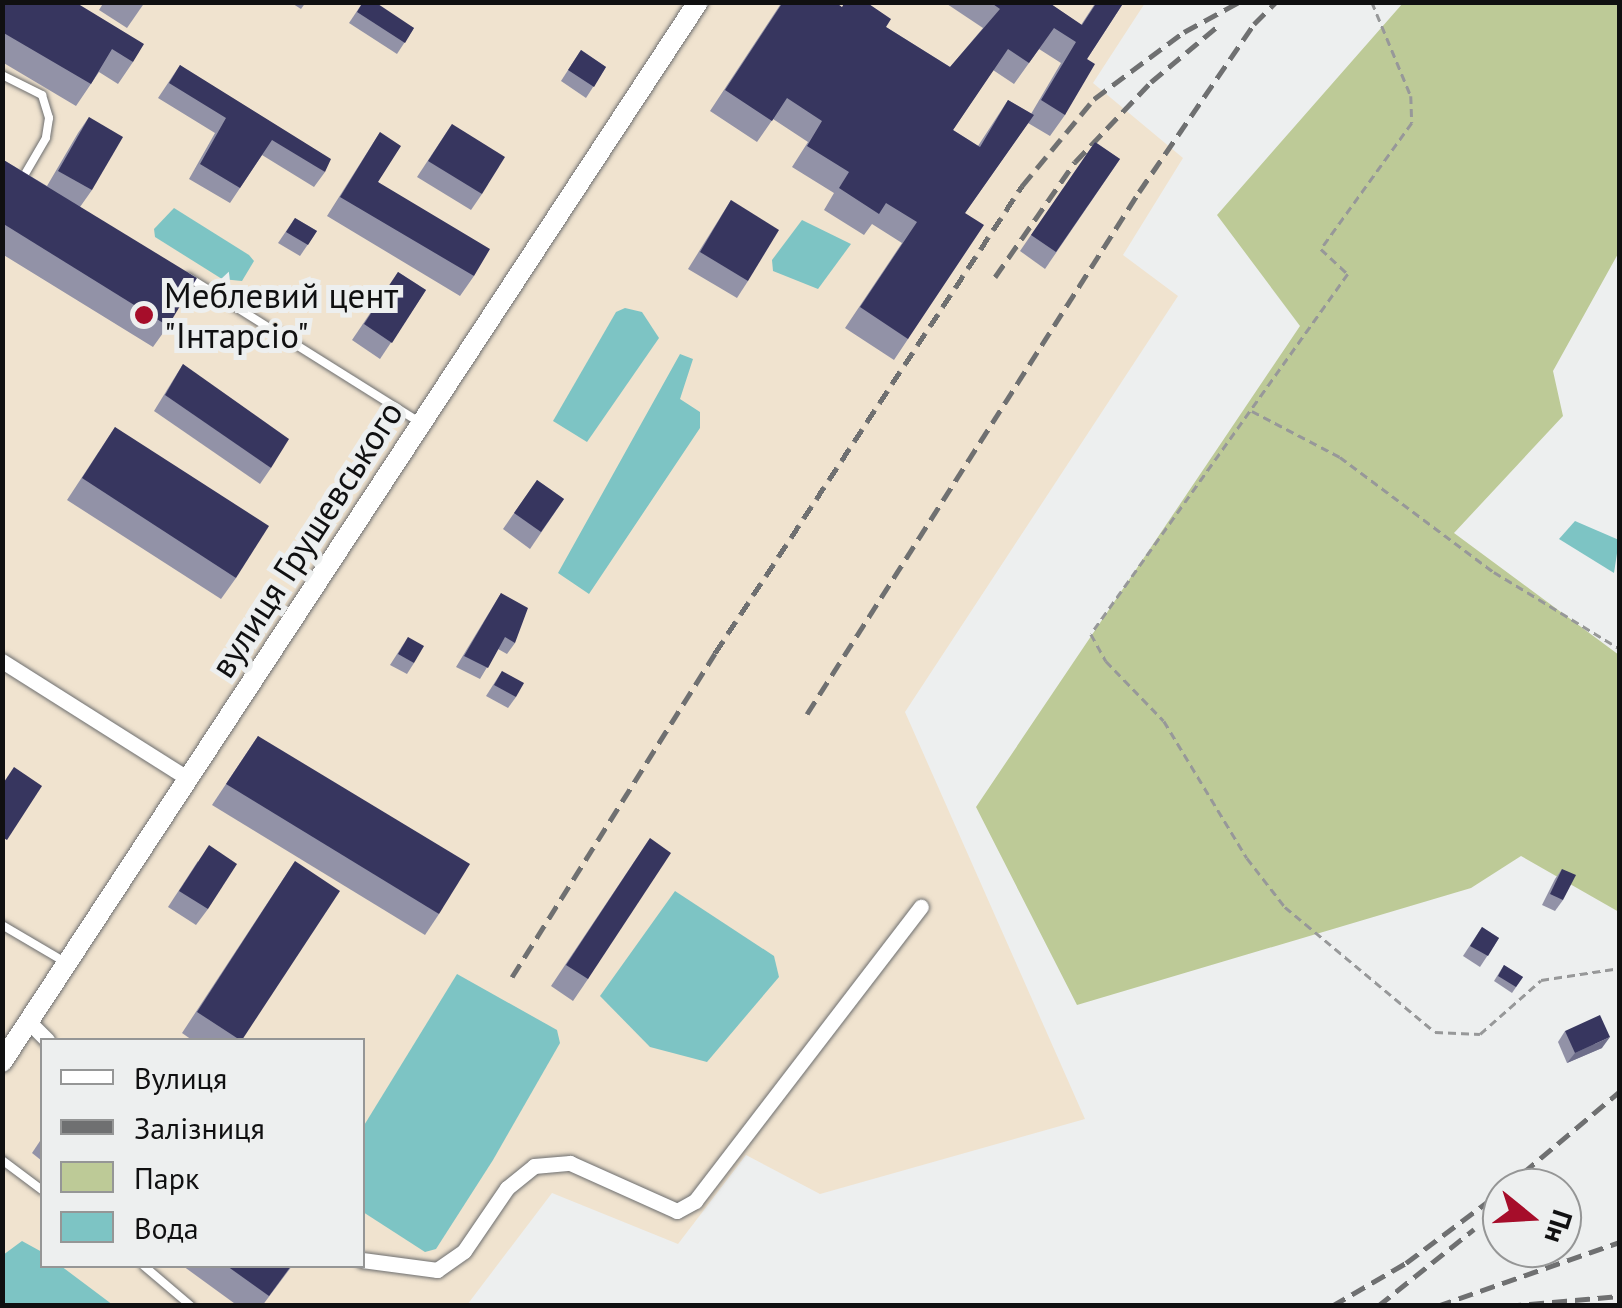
<!DOCTYPE html>
<meta charset="utf-8">
<style>
body{margin:0}
#map{position:relative;width:1622px;height:1308px;overflow:hidden;background:#edefef;font-family:"PT Sans",sans-serif}
div>[style]{position:absolute}
[style*='--x']{left:calc(var(--x)*1px);top:calc(var(--y)*1px);width:calc(var(--w)*1px);rotate:calc(var(--a)*1deg)}
.industrial>*{inset:0;background:#f0e3cf}
.green>*{inset:0;background:#bdca97}
.water>*{inset:0;background:#7dc4c4}
.path>*{height:2.5px;margin-top:-1.25px;transform-origin:0;background:repeating-linear-gradient(90deg,#979899 0 8px,transparent 0 13px)}
.roads{filter:drop-shadow(0 0 2px #6d6e6f) drop-shadow(0 0 2px #6d6e6f)}
.lane>*{height:8px;margin:-4px;padding:0 4px;transform-origin:4px;border-radius:4px;background:#fff}
.street>*{height:15px;margin:-7.5px;padding:0 7.5px;transform-origin:7.5px;border-radius:7.5px;background:#fff}
.secondary>*{height:20px;margin:-10px;padding:0 10px;transform-origin:10px;border-radius:10px;background:#fff}
.rail>*{height:5px;margin-top:-2.5px;transform-origin:0;background:repeating-linear-gradient(90deg,#6f7071 0 15px,transparent 0 23px)}
.wall>*{inset:0;background:#9292a7}
.shaded-wall>*{inset:0;background:#6e6e8a}
.building>*{inset:0;background:#37365f}
.dots>*{width:28px;height:28px;translate:-50% -50%;box-sizing:border-box;border:5px solid #edefef;border-radius:50%}
span{translate:-50% -50%;white-space:nowrap;text-align:center;line-height:1.15;-webkit-text-stroke:10px #edefef;paint-order:stroke}
.poi-label{font-size:35px;color:#101011}
.left{translate:0 -50%;text-align:left}
.street-label{font-size:35px;color:#101011}
.frame{position:absolute;inset:0;border:5px solid #101011;pointer-events:none}
.legend{position:absolute;left:40px;top:1038px;width:325px;height:230px;box-sizing:border-box;background:#edefef;border:2px solid #959696;margin:0;padding:12px 18px;list-style:none;font-size:30px;color:#101011}
.legend li{display:flex;align-items:center;gap:20px;height:50px}
.legend b{width:50px;border:2px solid #959696}
.north{position:absolute;left:1482px;top:1168px;width:100px;height:100px;box-sizing:border-box;background:#edefef;border:2px solid #959696;border-radius:50%;rotate:108deg;font-size:28px;font-weight:700;line-height:40px;text-align:center;color:#101011}
.north::after{content:'';display:block;margin:auto;width:35px;height:45px;background:#a60d2a;clip-path:polygon(50% 0,100% 100%,50% 72%,0 100%)}
</style>
<div id="map">
<div class="industrial">
<div style="clip-path:polygon(evenodd,3px 3px,1145px 3px,1093px 83px,1183px 158px,1123px 255px,1178px 296px,905px 712px,1085px 1119px,820px 1194px,746px 1155px,678px 1244px,552px 1193px,467px 1305px,3px 1306px,3px 3px,42px 1040px,362px 1040px,362px 1266px,42px 1266px,42px 1040px)"></div>
</div>
<div class="green">
<div style="clip-path:polygon(1403px 3px,1619px 3px,1619px 252px,1553px 371px,1563px 416px,1454px 533px,1619px 655px,1619px 912px,1521px 856px,1471px 888px,1077px 1005px,976px 807px,1300px 326px,1217px 215px)"></div>
</div>
<div class="water">
<div style="clip-path:polygon(174px 208px,249px 255px,254px 261px,242px 281px,222px 279px,155px 237px,154px 229px)"></div>
<div style="clip-path:polygon(802px 220px,851px 244px,818px 289px,773px 271px,772px 260px)"></div>
<div style="clip-path:polygon(625px 308px,642px 312px,659px 338px,587px 442px,553px 421px,616px 312px)"></div>
<div style="clip-path:polygon(680px 354px,693px 359px,680px 399px,700px 412px,700px 428px,589px 594px,558px 573px)"></div>
<div style="clip-path:polygon(1575px 521px,1619px 540px,1614px 573px,1559px 539px)"></div>
<div style="clip-path:polygon(675px 891px,774px 956px,779px 977px,707px 1062px,650px 1047px,600px 996px)"></div>
<div style="clip-path:polygon(457px 974px,557px 1030px,560px 1043px,493px 1160px,436px 1249px,425px 1252px,363px 1212px,363px 1127px)"></div>
<div style="clip-path:polygon(22px 1241px,42px 1252px,42px 1266px,61px 1266px,113px 1305px,3px 1305px,3px 1255px)"></div>
</div>
<div class="path">
<div style="--x:1372;--y:2;--w:102;--a:67.5"></div>
<div style="--x:1411;--y:96;--w:27;--a:88"></div>
<div style="--x:1412;--y:123;--w:155;--a:125.8"></div>
<div style="--x:1321;--y:249;--w:37;--a:43"></div>
<div style="--x:1348;--y:274;--w:442;--a:125.5"></div>
<div style="--x:1091;--y:634;--w:31;--a:61"></div>
<div style="--x:1106;--y:661;--w:83;--a:46"></div>
<div style="--x:1164;--y:721;--w:160;--a:58.8"></div>
<div style="--x:1247;--y:858;--w:62;--a:52.2"></div>
<div style="--x:1285;--y:907;--w:195;--a:39.8"></div>
<div style="--x:1435;--y:1032;--w:45;--a:2.5"></div>
<div style="--x:1480;--y:1034;--w:81;--a:-41.5"></div>
<div style="--x:1541;--y:980;--w:80;--a:-8.6"></div>
<div style="--x:1252;--y:411;--w:99;--a:27.6"></div>
<div style="--x:1340;--y:457;--w:192;--a:36.8"></div>
<div style="--x:1494;--y:572;--w:148;--a:31.4"></div>
</div>
<div class="roads">
<div class="lane">
<div style="--x:2;--y:75;--w:45;--a:26.6"></div>
<div style="--x:42;--y:95;--w:24;--a:73"></div>
<div style="--x:49;--y:118;--w:20;--a:99"></div>
<div style="--x:46;--y:138;--w:48;--a:120.3"></div>
<div style="--x:188;--y:277;--w:275;--a:32.1"></div>
<div style="--x:2;--y:925;--w:71;--a:30.5"></div>
<div style="--x:2;--y:1160;--w:50;--a:36.9"></div>
<div style="--x:144;--y:1266;--w:62;--a:40.4"></div>
</div>
<div class="street">
<div style="--x:2;--y:661;--w:219;--a:32.3"></div>
<div style="--x:28;--y:1021;--w:27;--a:45"></div>
<div style="--x:362;--y:1260;--w:76;--a:7.6"></div>
<div style="--x:437;--y:1270;--w:33;--a:-35"></div>
<div style="--x:464;--y:1251;--w:76;--a:-55.7"></div>
<div style="--x:507;--y:1188;--w:35;--a:-39"></div>
<div style="--x:534;--y:1166;--w:36;--a:-5"></div>
<div style="--x:570;--y:1163;--w:117;--a:24.2"></div>
<div style="--x:677;--y:1211;--w:21;--a:-29"></div>
<div style="--x:695;--y:1201;--w:371;--a:-52.5"></div>
</div>
<div class="secondary">
<div style="--x:2;--y:1062;--w:1268;--a:-56.71"></div>
</div>
</div>
<div class="rail">
<div style="--x:995;--y:277;--w:140;--a:-55.2"></div>
<div style="--x:1075;--y:162;--w:110;--a:-46.5"></div>
<div style="--x:1151;--y:82;--w:87;--a:-39.9"></div>
<div style="--x:807;--y:714;--w:619;--a:-57.54"></div>
<div style="--x:1139;--y:192;--w:204;--a:-55.6"></div>
<div style="--x:1254;--y:24;--w:31;--a:-45"></div>
<div style="--x:512;--y:977;--w:382;--a:-57.9"></div>
<div style="--x:715;--y:653;--w:559;--a:-56.68"></div>
<div style="--x:1022;--y:186;--w:113;--a:-50.4"></div>
<div style="--x:1094;--y:99;--w:112;--a:-36.7"></div>
<div style="--x:1184;--y:32;--w:63;--a:-28.6"></div>
<div style="--x:1505;--y:1188;--w:150;--a:-40.1"></div>
<div style="--x:1332;--y:1306;--w:86;--a:-30.2"></div>
<div style="--x:1406;--y:1263;--w:120;--a:-36.9"></div>
<div style="--x:1378;--y:1306;--w:123;--a:-38.7"></div>
<div style="--x:1437;--y:1306;--w:194;--a:-19.3"></div>
<div style="--x:1506;--y:1306;--w:114;--a:-5"></div>
</div>
<div class="wall">
<div style="clip-path:polygon(2px 2px,75px 2px,133px 62px,118px 84px,99px 72px,76px 106px,2px 62px)"></div>
<div style="clip-path:polygon(104px 2px,145px 2px,127px 28px,99px 10px)"></div>
<div style="clip-path:polygon(290px 2px,306px 2px,301px 9px)"></div>
<div style="clip-path:polygon(363px 2px,414px 28px,397px 54px,349px 23px)"></div>
<div style="clip-path:polygon(evenodd,782px 2px,842px 7px,886px 27px,950px 67px,983px 28px,944px 2px,1048px 2px,1081px 25px,1096px 2px,1124px 2px,1087px 59px,1065px 115px,1050px 136px,1028px 123px,965px 213px,908px 339px,894px 360px,845px 328px,902px 243px,872px 224px,864px 235px,824px 210px,834px 193px,792px 167px,808px 142px,773px 119px,757px 142px,710px 111px,782px 2px,1039px 49px,1061px 63px,1031px 114px,1008px 100px,978px 146px,953px 130px,993px 70px,1014px 84px,1039px 49px)"></div>
<div style="clip-path:polygon(581px 50px,606px 67px,586px 98px,561px 81px)"></div>
<div style="clip-path:polygon(180px 65px,325px 172px,314px 187px,262px 155px,230px 203px,189px 179px,215px 133px,158px 98px)"></div>
<div style="clip-path:polygon(89px 117px,92px 190px,80px 207px,168px 326px,153px 347px,2px 254px,2px 159px,47px 186px,78px 133px)"></div>
<div style="clip-path:polygon(452px 124px,482px 194px,471px 210px,417px 177px)"></div>
<div style="clip-path:polygon(380px 132px,378px 182px,474px 276px,460px 296px,327px 216px)"></div>
<div style="clip-path:polygon(1095px 142px,1120px 159px,1045px 269px,1020px 251px)"></div>
<div style="clip-path:polygon(731px 200px,748px 281px,737px 298px,688px 269px)"></div>
<div style="clip-path:polygon(295px 218px,317px 231px,300px 256px,278px 243px)"></div>
<div style="clip-path:polygon(398px 272px,426px 290px,380px 359px,352px 340px)"></div>
<div style="clip-path:polygon(183px 364px,271px 468px,260px 484px,154px 411px)"></div>
<div style="clip-path:polygon(115px 427px,236px 578px,221px 599px,67px 500px)"></div>
<div style="clip-path:polygon(537px 480px,564px 499px,530px 549px,503px 529px)"></div>
<div style="clip-path:polygon(501px 593px,515px 643px,507px 654px,498px 649px,480px 679px,456px 667px)"></div>
<div style="clip-path:polygon(408px 637px,414px 663px,407px 674px,390px 665px)"></div>
<div style="clip-path:polygon(502px 671px,516px 697px,508px 708px,486px 696px)"></div>
<div style="clip-path:polygon(258px 736px,439px 914px,425px 935px,212px 805px)"></div>
<div style="clip-path:polygon(650px 838px,588px 979px,573px 1001px,551px 986px)"></div>
<div style="clip-path:polygon(198px 861px,208px 909px,196px 925px,168px 907px)"></div>
<div style="clip-path:polygon(295px 861px,242px 1040px,192px 1040px,182px 1033px)"></div>
<div style="clip-path:polygon(1562px 869px,1563px 900px,1555px 911px,1542px 905px,1555px 879px)"></div>
<div style="clip-path:polygon(1482px 927px,1499px 938px,1480px 967px,1463px 956px)"></div>
<div style="clip-path:polygon(1504px 965px,1523px 977px,1512px 993px,1494px 981px)"></div>
<div style="clip-path:polygon(1565px 1031px,1602px 1048px,1567px 1063px,1558px 1042px)"></div>
<div style="clip-path:polygon(42px 1138px,42px 1161px,32px 1153px)"></div>
<div style="clip-path:polygon(183px 1266px,292px 1266px,262px 1306px,238px 1306px)"></div>
</div>
<div class="shaded-wall">
<div style="clip-path:polygon(1610px 1037px,1602px 1048px,1567px 1063px,1575px 1053px)"></div>
</div>
<div class="building">
<div style="clip-path:polygon(2px 2px,75px 2px,144px 44px,133px 62px,112px 49px,91px 84px,2px 32px)"></div>
<div style="clip-path:polygon(363px 2px,375px 2px,414px 28px,405px 43px,357px 12px)"></div>
<div style="clip-path:polygon(783px 2px,835px 2px,842px 7px,845px 2px,866px 2px,891px 19px,886px 27px,950px 67px,1000px 9px,990px 2px,1048px 2px,1082px 25px,1097px 2px,1124px 2px,1087px 59px,1095px 64px,1065px 115px,1041px 100px,1076px 42px,1054px 28px,1029px 63px,1008px 49px,953px 130px,980px 147px,1008px 100px,1034px 115px,965px 213px,984px 225px,908px 339px,860px 307px,917px 222px,886px 203px,879px 214px,839px 188px,849px 172px,807px 146px,822px 121px,787px 98px,772px 121px,725px 90px)"></div>
<div style="clip-path:polygon(581px 50px,606px 67px,594px 87px,568px 70px)"></div>
<div style="clip-path:polygon(180px 65px,331px 159px,325px 172px,272px 140px,240px 188px,200px 164px,226px 118px,169px 83px)"></div>
<div style="clip-path:polygon(89px 117px,123px 137px,92px 190px,58px 171px)"></div>
<div style="clip-path:polygon(452px 124px,505px 157px,482px 194px,428px 161px)"></div>
<div style="clip-path:polygon(380px 132px,401px 146px,378px 182px,490px 249px,474px 276px,340px 197px)"></div>
<div style="clip-path:polygon(1095px 142px,1120px 159px,1056px 252px,1031px 235px)"></div>
<div style="clip-path:polygon(2px 159px,197px 278px,168px 326px,2px 223px)"></div>
<div style="clip-path:polygon(731px 200px,779px 230px,748px 281px,700px 252px)"></div>
<div style="clip-path:polygon(295px 218px,317px 231px,308px 245px,286px 232px)"></div>
<div style="clip-path:polygon(398px 272px,426px 290px,392px 343px,364px 324px)"></div>
<div style="clip-path:polygon(183px 364px,289px 439px,271px 468px,165px 395px)"></div>
<div style="clip-path:polygon(115px 427px,269px 526px,236px 578px,82px 478px)"></div>
<div style="clip-path:polygon(537px 480px,564px 499px,541px 532px,514px 513px)"></div>
<div style="clip-path:polygon(501px 593px,528px 608px,515px 643px,505px 637px,488px 668px,464px 656px)"></div>
<div style="clip-path:polygon(408px 637px,424px 646px,414px 663px,398px 654px)"></div>
<div style="clip-path:polygon(502px 671px,524px 683px,516px 697px,494px 685px)"></div>
<div style="clip-path:polygon(258px 736px,470px 864px,439px 914px,226px 784px)"></div>
<div style="clip-path:polygon(14px 767px,42px 786px,7px 840px,2px 837px,2px 785px)"></div>
<div style="clip-path:polygon(650px 838px,671px 853px,588px 979px,566px 965px)"></div>
<div style="clip-path:polygon(209px 845px,237px 864px,208px 909px,179px 891px)"></div>
<div style="clip-path:polygon(295px 861px,340px 891px,242px 1040px,240px 1040px,197px 1012px)"></div>
<div style="clip-path:polygon(1562px 869px,1576px 875px,1563px 900px,1550px 894px)"></div>
<div style="clip-path:polygon(1482px 927px,1499px 938px,1488px 956px,1470px 946px)"></div>
<div style="clip-path:polygon(1504px 965px,1523px 977px,1516px 987px,1498px 976px)"></div>
<div style="clip-path:polygon(1600px 1015px,1610px 1037px,1575px 1053px,1565px 1031px)"></div>
<div style="clip-path:polygon(227px 1266px,291px 1266px,269px 1296px)"></div>
</div>
<div class="dots">
<div style="left:144px;top:315px;background:#a60d2a"></div>
</div>
<div class="poi-label">
<span class="left" style="left:164px;top:315px">Меблевий цент<br>"Інтарсіо"</span>
</div>
<div class="street-label">
<span style="left:306px;top:539px;rotate:-57deg">вулиця Грушевського</span>
</div>
<div class="frame"></div>
<ul class="legend">
<li><b style="height:12px;background:#fff"></b>Вулиця</li>
<li><b style="height:12px;background:#6f7071"></b>Залізниця</li>
<li><b style="height:28px;background:#bdca97"></b>Парк</li>
<li><b style="height:28px;background:#7dc4c4"></b>Вода</li>
</ul>
<div class="north">Пн</div>
</div>
